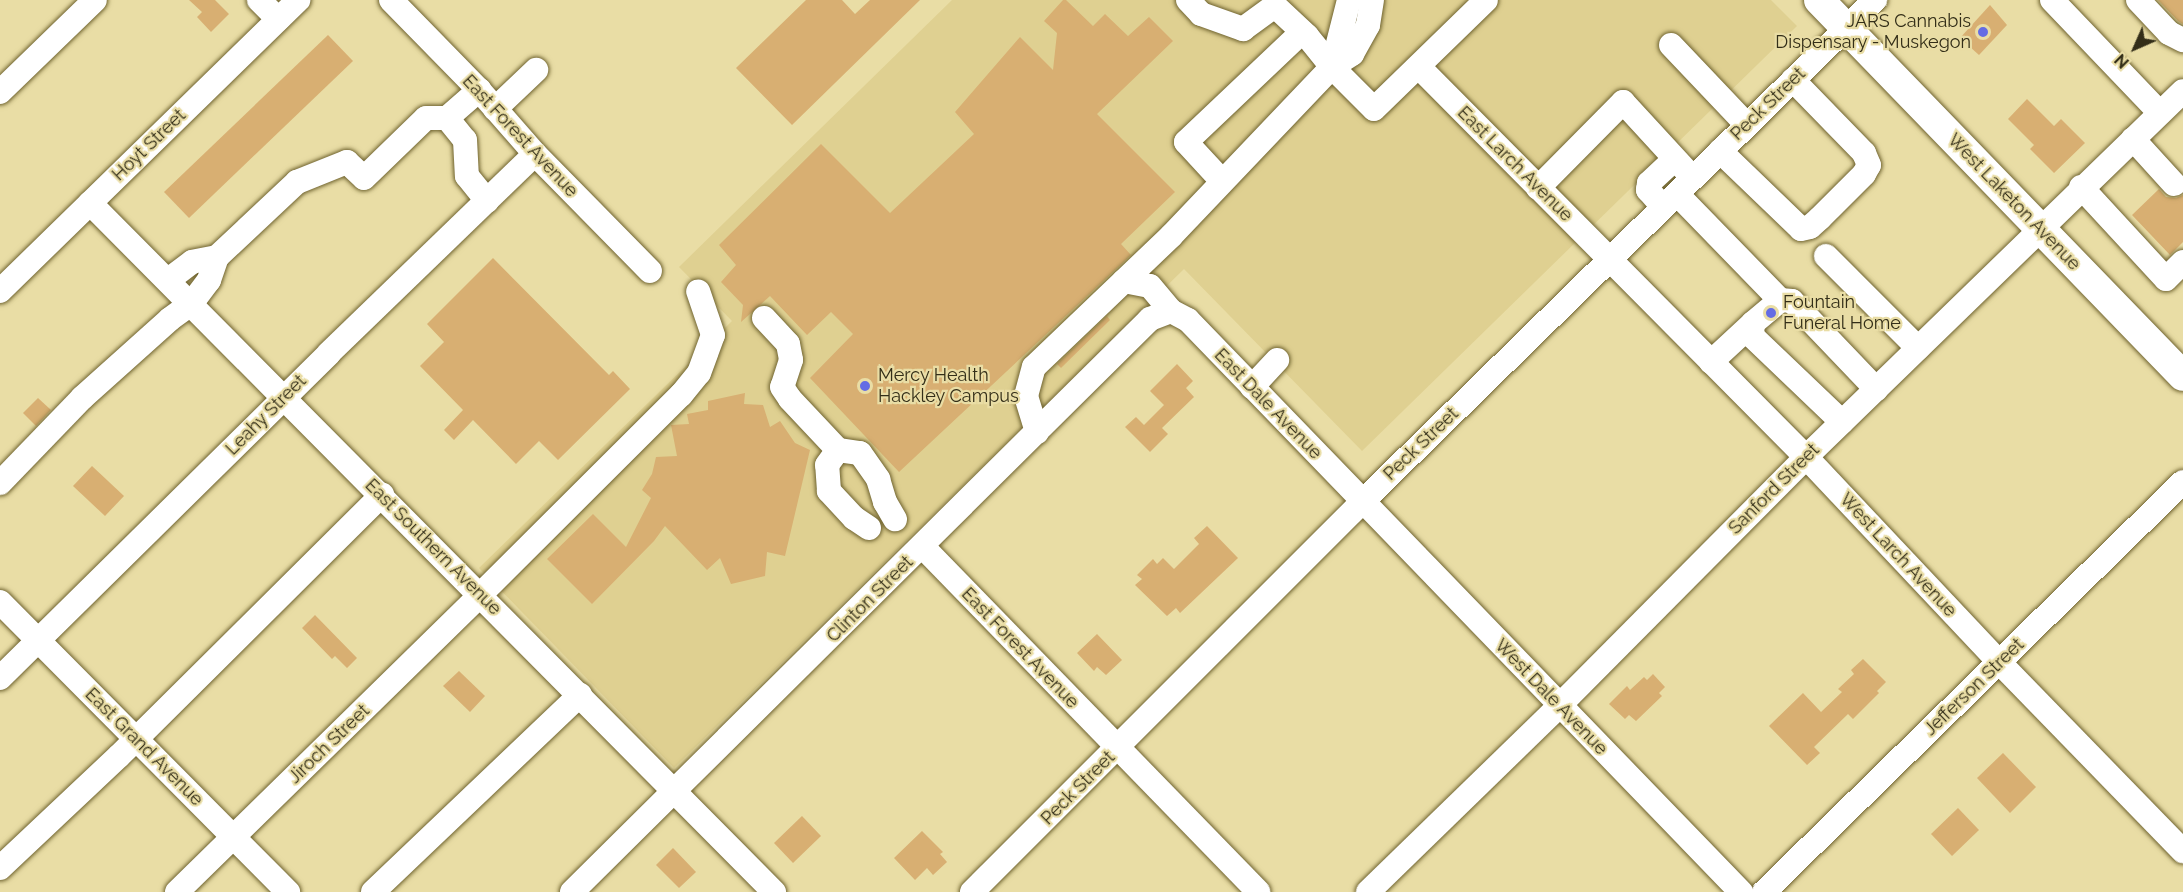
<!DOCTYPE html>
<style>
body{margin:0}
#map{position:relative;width:2183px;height:892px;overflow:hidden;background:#e9dda5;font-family:Raleway,sans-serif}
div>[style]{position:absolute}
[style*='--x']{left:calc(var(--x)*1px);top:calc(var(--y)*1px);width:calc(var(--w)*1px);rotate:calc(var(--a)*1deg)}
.built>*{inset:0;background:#dfd091}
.building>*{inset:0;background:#d8af72}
.roads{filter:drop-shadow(0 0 2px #6f632f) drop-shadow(0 0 2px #6f632f)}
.minor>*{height:24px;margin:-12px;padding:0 12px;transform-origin:12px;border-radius:12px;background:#fff}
.major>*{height:30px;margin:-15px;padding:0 15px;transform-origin:15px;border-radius:15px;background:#fff}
.dots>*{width:16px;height:16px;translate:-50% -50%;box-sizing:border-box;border:3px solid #e9dda5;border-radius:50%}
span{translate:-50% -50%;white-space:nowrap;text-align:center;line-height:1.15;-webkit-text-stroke:4.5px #e9dda5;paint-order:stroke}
.poi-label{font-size:18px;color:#332e18}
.right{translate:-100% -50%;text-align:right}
.left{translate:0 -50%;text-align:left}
.street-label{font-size:18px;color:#332e18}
.north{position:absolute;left:2105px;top:18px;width:60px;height:60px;-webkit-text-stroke:4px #e9dda5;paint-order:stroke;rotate:225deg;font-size:16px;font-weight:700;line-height:24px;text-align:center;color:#332e18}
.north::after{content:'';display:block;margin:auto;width:21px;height:27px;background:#332e18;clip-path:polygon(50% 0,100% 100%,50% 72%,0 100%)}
</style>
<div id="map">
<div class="built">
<div style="clip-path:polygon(952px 0,1771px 0,1797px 26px,1362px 451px,1184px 269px,674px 768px,479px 568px,732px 321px,679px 267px)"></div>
</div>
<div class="building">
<div style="clip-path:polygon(189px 0,215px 0,229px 14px,211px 32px,197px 17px,202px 12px)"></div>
<div style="clip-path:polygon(806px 0,842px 0,855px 14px,870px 0,920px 0,792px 125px,736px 68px)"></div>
<div style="clip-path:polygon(1063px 0,1066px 0,1093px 26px,1105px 14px,1128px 36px,1149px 17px,1173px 41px,1097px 114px,1175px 192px,1121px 244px,1131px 255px,899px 472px,810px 378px,853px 334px,831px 312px,807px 335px,770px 296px,741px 322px,743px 305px,721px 282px,736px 265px,719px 245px,821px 144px,890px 213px,974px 134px,955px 112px,1020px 37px,1053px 70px,1057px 33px,1044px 21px)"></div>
<div style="clip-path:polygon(2158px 0,2183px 0,2183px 24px,2178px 21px)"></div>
<div style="clip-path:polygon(1990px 5px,2007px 25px,1979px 55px,1960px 38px)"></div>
<div style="clip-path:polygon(328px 35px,353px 61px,189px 218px,164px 192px)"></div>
<div style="clip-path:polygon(2027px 99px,2054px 126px,2061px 119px,2085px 143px,2054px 173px,2030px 149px,2034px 145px,2008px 119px)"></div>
<div style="clip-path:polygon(2159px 189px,2166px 197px,2176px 198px,2183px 195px,2183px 242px,2170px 255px,2132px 215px)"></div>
<div style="clip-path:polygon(493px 258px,609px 375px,613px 371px,630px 389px,558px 460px,539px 441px,516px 464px,473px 420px,454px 440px,444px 430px,463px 410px,420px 366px,444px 342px,427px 324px)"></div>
<div style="clip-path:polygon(1107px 316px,1110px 320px,1061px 368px,1057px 364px)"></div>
<div style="clip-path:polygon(1177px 364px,1193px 381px,1186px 388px,1194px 397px,1162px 428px,1168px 434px,1150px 452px,1125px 427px,1136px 417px,1144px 425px,1164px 405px,1150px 391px)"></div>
<div style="clip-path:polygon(745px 393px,744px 404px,763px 405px,770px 427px,780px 421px,795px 443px,810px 450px,785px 556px,767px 552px,765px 576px,731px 584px,720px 558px,707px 570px,665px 526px,654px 541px,592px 604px,547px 559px,593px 514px,626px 547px,651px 498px,642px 490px,652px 474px,656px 457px,677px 456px,671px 425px,689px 424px,687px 414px,708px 410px,708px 401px)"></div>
<div style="clip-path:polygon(38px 398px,51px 410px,36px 426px,23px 413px)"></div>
<div style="clip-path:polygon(92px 466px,124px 496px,105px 516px,73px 486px)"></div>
<div style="clip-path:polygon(1207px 526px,1238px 558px,1180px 613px,1176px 608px,1167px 616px,1135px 585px,1142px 579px,1137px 575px,1153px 559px,1157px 564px,1163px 558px,1174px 569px,1199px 544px,1194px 538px)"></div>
<div style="clip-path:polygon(315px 615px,357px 658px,347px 668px,335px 656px,332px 659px,302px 628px)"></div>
<div style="clip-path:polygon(1097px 634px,1122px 660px,1106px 675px,1097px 667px,1094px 671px,1077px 653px)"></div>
<div style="clip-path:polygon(1863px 659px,1886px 682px,1877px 691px,1879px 693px,1853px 719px,1848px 714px,1814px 747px,1820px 753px,1807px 765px,1769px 726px,1803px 693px,1821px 712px,1842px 692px,1838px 689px,1854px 674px,1851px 670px)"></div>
<div style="clip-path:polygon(459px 671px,485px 696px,470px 712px,443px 686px)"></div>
<div style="clip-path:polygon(1653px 674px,1665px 687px,1659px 693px,1662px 696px,1636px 721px,1629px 715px,1625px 719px,1609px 704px,1627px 686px,1630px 690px,1644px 677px,1647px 680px)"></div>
<div style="clip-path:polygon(2003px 753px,2036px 787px,2010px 813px,1977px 778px)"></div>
<div style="clip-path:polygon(1958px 808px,1979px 830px,1952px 856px,1931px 834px)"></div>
<div style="clip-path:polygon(802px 816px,821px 836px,793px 863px,774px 843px)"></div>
<div style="clip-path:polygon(922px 831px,943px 852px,940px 854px,947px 862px,933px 875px,927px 868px,915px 880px,894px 858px)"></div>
<div style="clip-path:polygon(673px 848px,696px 872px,679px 888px,656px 865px)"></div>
</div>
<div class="roads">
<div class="minor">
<div style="--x:259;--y:0;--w:27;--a:45"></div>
<div style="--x:391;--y:0;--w:126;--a:45.6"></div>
<div style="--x:479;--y:90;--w:85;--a:48.8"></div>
<div style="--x:535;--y:154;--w:164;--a:45.5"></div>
<div style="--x:1188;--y:0;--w:19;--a:47"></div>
<div style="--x:1201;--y:14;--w:45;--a:19.7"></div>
<div style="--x:1243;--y:29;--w:39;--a:-36"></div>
<div style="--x:1275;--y:6;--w:44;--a:43.2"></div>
<div style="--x:1307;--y:36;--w:40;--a:51"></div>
<div style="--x:1332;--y:67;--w:59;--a:45"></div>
<div style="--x:1374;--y:109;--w:156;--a:-44.2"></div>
<div style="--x:2052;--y:0;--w:156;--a:46.3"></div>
<div style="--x:2138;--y:0;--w:45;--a:46.8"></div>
<div style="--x:2169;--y:33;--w:16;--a:27"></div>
<div style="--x:1671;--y:45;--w:110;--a:46.5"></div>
<div style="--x:1332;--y:67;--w:69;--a:-75.8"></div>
<div style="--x:1419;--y:67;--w:549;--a:45.22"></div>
<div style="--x:1806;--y:457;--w:282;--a:46.7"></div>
<div style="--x:1999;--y:662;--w:264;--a:45.8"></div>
<div style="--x:0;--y:92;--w:132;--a:-44.1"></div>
<div style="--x:495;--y:109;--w:57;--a:-43.6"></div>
<div style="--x:447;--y:118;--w:28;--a:51"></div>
<div style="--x:465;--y:140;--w:36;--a:87"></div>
<div style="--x:467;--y:176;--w:32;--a:51"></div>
<div style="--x:2133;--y:139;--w:61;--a:47.7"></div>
<div style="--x:1720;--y:151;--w:112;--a:43.9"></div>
<div style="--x:1801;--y:229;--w:9;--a:-13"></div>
<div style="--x:1810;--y:227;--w:13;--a:-42"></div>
<div style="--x:1820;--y:218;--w:62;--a:-45"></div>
<div style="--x:1864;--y:174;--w:10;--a:-61"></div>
<div style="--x:1869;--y:165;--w:13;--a:-113"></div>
<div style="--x:1864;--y:153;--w:102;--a:-134.2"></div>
<div style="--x:1222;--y:181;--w:53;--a:-132.7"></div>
<div style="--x:1186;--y:142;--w:160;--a:-43.5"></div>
<div style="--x:2081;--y:187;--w:125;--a:47.3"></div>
<div style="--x:2166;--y:279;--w:24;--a:-45"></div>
<div style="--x:1538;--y:188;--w:121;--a:-45.3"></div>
<div style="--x:1623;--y:102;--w:103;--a:47.4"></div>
<div style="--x:1677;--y:194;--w:148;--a:45.8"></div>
<div style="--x:90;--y:203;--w:971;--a:45.21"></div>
<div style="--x:1663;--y:207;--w:23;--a:-131"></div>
<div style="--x:1648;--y:190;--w:7;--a:-82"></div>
<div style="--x:1649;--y:183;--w:35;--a:-43"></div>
<div style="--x:1826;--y:256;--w:130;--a:45"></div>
<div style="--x:217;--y:257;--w:110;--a:-43.2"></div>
<div style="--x:297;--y:182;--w:54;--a:-21.8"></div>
<div style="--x:347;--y:162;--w:23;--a:43"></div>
<div style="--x:364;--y:178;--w:86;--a:-44.1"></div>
<div style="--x:426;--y:118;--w:21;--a:0"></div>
<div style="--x:447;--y:118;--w:43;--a:-41.2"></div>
<div style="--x:1124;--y:281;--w:26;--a:11"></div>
<div style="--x:1150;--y:286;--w:33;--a:50"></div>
<div style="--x:1171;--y:311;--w:19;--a:28"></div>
<div style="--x:1188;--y:320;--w:796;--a:45.97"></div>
<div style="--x:0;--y:291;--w:417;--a:-44.3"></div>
<div style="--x:764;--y:318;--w:35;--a:47"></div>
<div style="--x:788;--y:344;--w:16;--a:79"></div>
<div style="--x:791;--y:360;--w:28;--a:108"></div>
<div style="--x:782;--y:387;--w:14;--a:56"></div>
<div style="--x:790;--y:399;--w:70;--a:46.7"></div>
<div style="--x:1711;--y:362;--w:57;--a:-42.9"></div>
<div style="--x:1252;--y:387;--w:37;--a:-47"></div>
<div style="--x:1842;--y:422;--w:124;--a:-136.3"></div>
<div style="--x:1752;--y:336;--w:13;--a:-86"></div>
<div style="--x:1753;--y:323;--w:35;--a:-40"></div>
<div style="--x:1780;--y:300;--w:12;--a:5"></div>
<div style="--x:1792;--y:301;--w:122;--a:46.3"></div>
<div style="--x:1037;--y:432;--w:38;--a:-107"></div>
<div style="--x:1026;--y:396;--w:30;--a:-75"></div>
<div style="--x:1034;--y:367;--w:190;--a:-43.7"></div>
<div style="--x:1171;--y:236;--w:233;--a:-46.4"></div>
<div style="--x:1332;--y:67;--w:24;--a:-33"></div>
<div style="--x:1352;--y:54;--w:33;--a:-61"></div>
<div style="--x:1368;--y:25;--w:25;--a:-81"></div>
<div style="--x:0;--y:483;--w:118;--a:-46"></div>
<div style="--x:82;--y:398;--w:118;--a:-41.9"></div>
<div style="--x:170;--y:319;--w:26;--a:-36"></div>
<div style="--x:191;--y:304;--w:30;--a:-53"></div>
<div style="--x:209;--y:280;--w:24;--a:-71"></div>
<div style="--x:217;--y:257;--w:25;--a:169"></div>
<div style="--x:192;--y:262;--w:30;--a:143"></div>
<div style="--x:869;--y:528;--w:18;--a:-146"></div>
<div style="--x:854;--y:518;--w:37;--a:-133"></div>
<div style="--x:829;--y:491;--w:26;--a:-94"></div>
<div style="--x:827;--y:465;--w:19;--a:-54"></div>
<div style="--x:838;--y:450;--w:22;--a:8"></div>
<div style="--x:860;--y:453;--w:32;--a:55"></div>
<div style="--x:878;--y:479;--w:24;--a:73"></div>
<div style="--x:885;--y:502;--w:20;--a:60"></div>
<div style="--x:923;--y:547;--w:481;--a:45.8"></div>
<div style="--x:0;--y:602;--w:409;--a:45.2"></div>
<div style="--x:0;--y:678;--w:462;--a:-44.6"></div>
<div style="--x:329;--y:353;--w:286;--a:-44"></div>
<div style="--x:0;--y:868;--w:163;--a:-43.3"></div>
<div style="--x:119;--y:756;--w:371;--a:-44.8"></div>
<div style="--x:177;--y:892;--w:424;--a:-44.4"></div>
<div style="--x:480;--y:595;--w:284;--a:-44.9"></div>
<div style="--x:681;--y:395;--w:28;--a:-51"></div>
<div style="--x:699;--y:373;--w:40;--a:-69.8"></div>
<div style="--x:713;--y:335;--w:46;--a:-108.8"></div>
<div style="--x:373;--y:892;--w:286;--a:-43.6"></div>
<div style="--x:572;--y:892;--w:814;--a:-44.75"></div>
<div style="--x:1150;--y:319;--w:22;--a:-21"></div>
<div style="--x:972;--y:892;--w:552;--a:-45"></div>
<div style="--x:1362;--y:502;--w:718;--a:-44.38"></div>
<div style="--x:1368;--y:892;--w:267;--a:-44.2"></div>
<div style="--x:1559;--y:706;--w:351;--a:-45.2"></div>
<div style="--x:1806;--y:457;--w:525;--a:-44.15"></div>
<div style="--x:1764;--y:892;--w:586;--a:-44.38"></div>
</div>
<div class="major">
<div style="--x:1819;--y:0;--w:523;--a:45.93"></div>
</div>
</div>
<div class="dots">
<div style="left:1983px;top:32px;background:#646ce4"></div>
<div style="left:1771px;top:313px;background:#646ce4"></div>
<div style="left:865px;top:386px;background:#646ce4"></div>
</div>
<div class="poi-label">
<span class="right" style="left:1971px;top:32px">JARS Cannabis<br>Dispensary - Muskegon</span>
<span class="left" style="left:1783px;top:313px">Fountain<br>Funeral Home</span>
<span class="left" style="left:878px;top:386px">Mercy Health<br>Hackley Campus</span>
</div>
<div class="street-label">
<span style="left:1768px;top:104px;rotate:-44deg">Peck Street</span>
<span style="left:520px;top:136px;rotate:47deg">East Forest Avenue</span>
<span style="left:149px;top:145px;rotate:-44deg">Hoyt Street</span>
<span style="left:1515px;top:164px;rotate:45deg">East Larch Avenue</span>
<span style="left:2014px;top:202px;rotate:46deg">West Laketon Avenue</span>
<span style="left:1268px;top:404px;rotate:46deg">East Dale Avenue</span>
<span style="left:266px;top:415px;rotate:-45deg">Leahy Street</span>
<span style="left:1421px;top:444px;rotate:-44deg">Peck Street</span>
<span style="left:1774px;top:489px;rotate:-45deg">Sanford Street</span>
<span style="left:433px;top:547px;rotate:45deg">East Southern Avenue</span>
<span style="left:1898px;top:555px;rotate:47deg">West Larch Avenue</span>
<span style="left:870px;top:599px;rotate:-45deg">Clinton Street</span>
<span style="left:1020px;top:648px;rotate:46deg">East Forest Avenue</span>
<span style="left:1974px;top:687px;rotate:-44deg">Jefferson Street</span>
<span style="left:1551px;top:697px;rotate:46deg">West Dale Avenue</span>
<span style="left:329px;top:744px;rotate:-44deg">Jiroch Street</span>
<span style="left:144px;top:747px;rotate:45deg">East Grand Avenue</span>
<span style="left:1078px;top:788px;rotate:-45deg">Peck Street</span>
</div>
<div class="north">N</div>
</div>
